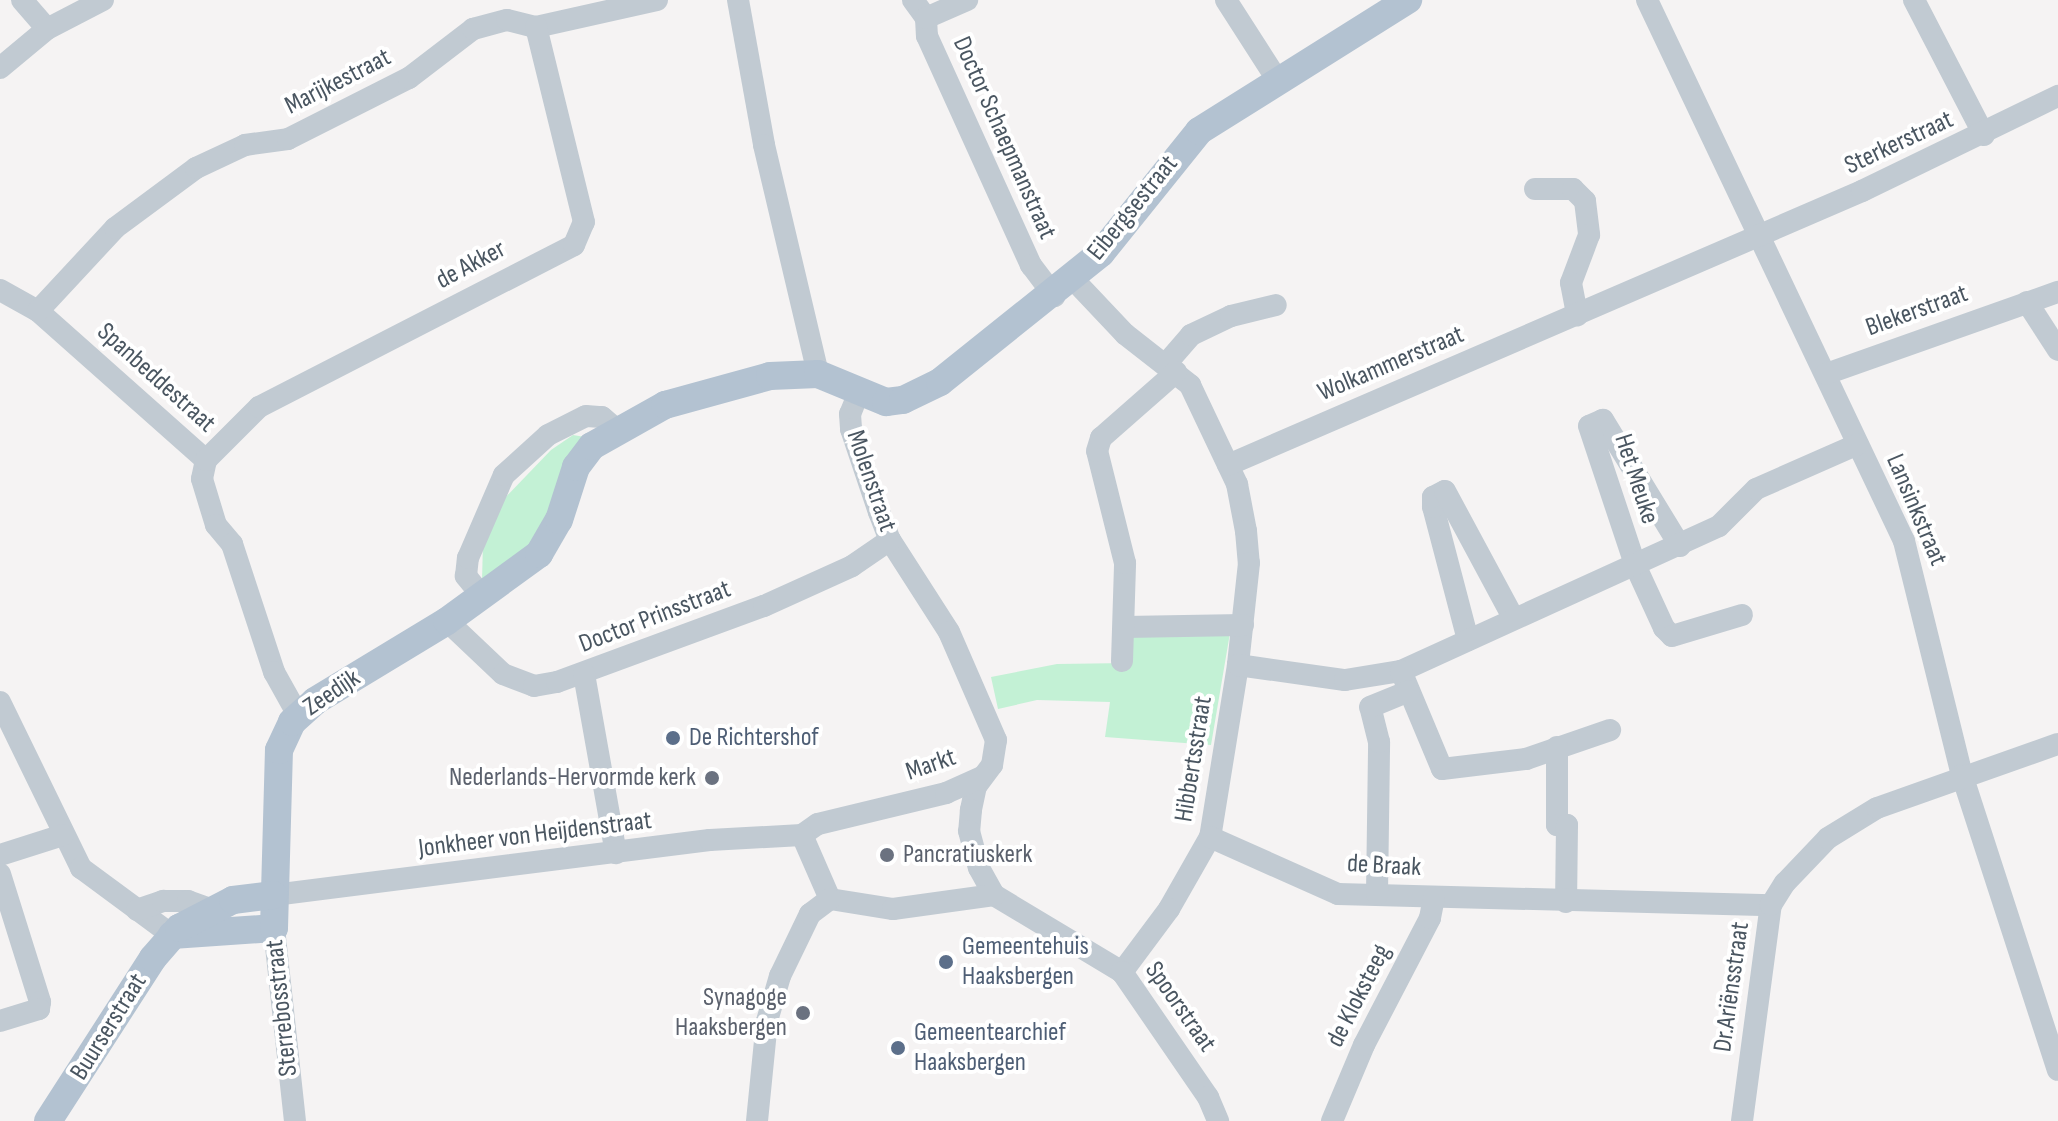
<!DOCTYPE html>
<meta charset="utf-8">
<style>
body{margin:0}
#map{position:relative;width:2058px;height:1121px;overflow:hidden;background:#f5f3f3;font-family:"Sofia Sans Condensed",sans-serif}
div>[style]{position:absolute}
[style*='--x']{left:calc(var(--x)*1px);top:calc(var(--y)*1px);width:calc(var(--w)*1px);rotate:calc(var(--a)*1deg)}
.green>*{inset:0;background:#c3f1d5}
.minor>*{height:22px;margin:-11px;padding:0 11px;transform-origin:11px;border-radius:11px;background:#c1cad2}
.major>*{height:28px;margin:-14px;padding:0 14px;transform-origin:14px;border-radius:14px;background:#b3c2d1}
.dots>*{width:22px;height:22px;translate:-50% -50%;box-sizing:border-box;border:4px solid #fff;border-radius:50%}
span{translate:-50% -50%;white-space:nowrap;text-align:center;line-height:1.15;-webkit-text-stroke:8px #fff;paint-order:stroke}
.street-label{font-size:26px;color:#4a5661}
.service-label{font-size:26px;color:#4e5e75}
.left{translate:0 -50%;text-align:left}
.worship-label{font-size:26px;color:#5b616d}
.right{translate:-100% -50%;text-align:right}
</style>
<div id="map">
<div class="green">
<div style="clip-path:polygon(573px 435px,585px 437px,543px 539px,482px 581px,483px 542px,499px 504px,551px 450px)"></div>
<div style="clip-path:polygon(1230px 633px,1211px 745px,1105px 737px,1110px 702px,1037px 700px,998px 709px,991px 677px,1057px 664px,1128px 663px,1127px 634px)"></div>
</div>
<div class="minor">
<div style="--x:22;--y:0;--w:38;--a:49"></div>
<div style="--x:738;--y:0;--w:147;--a:79.8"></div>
<div style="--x:764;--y:145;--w:235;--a:76.7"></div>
<div style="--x:913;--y:0;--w:22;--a:54"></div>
<div style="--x:926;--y:18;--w:18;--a:87"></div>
<div style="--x:927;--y:36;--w:252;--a:65.6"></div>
<div style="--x:1031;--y:265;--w:39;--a:53"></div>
<div style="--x:1226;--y:0;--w:96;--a:57.3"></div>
<div style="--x:1647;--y:0;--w:599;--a:64.59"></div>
<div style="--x:1904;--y:541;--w:241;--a:76.1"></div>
<div style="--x:1962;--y:775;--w:310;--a:72"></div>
<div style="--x:1914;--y:0;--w:152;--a:62.6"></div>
<div style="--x:926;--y:18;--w:45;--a:-23.7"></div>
<div style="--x:0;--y:68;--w:61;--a:-39.7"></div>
<div style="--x:47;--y:29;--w:63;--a:-27.4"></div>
<div style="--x:1535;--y:189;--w:38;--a:0"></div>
<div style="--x:1573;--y:189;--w:17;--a:45"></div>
<div style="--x:1585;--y:201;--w:34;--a:83"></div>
<div style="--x:1589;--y:235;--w:51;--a:110.6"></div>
<div style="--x:1571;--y:283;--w:33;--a:79"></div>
<div style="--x:1073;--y:279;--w:76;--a:46.6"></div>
<div style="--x:1125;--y:334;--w:83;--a:38.1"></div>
<div style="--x:1190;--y:385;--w:110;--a:64.6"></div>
<div style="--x:1237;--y:484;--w:48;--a:79.2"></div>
<div style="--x:1246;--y:531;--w:32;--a:85"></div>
<div style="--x:1249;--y:563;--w:103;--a:96.2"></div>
<div style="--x:1238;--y:665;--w:174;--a:99.2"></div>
<div style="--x:1210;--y:837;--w:83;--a:119.7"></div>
<div style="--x:1169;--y:909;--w:79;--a:126.7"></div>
<div style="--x:0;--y:290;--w:43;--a:28.9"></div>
<div style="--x:38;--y:311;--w:225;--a:41.6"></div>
<div style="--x:206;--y:460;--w:19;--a:102"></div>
<div style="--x:202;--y:479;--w:48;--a:73.1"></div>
<div style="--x:216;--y:525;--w:25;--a:50"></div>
<div style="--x:232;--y:544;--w:135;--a:71.8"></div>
<div style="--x:274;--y:672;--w:49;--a:60.8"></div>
<div style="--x:2027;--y:302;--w:57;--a:57.1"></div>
<div style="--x:38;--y:311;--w:113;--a:-47.1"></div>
<div style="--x:115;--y:228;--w:101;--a:-36.5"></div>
<div style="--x:196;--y:168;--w:54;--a:-25.1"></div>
<div style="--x:245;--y:145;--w:43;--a:-7.9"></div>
<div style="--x:288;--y:139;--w:136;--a:-26.8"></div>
<div style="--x:409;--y:78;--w:81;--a:-37.4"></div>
<div style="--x:473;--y:29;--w:35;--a:-15"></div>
<div style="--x:507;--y:20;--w:30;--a:14"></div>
<div style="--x:536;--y:27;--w:124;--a:-12.6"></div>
<div style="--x:1166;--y:364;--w:38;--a:-49"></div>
<div style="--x:1191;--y:335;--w:44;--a:-25.4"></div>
<div style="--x:1231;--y:316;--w:46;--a:-13.7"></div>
<div style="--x:1826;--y:374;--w:246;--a:-19.5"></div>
<div style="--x:859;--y:392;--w:24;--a:112"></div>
<div style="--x:850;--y:414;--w:15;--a:86"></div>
<div style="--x:851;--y:429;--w:88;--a:71.4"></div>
<div style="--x:879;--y:512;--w:30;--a:69"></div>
<div style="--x:890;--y:540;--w:109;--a:57.3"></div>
<div style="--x:949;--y:632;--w:118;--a:66.5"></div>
<div style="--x:996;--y:740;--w:25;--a:99"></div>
<div style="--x:992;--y:765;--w:26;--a:127"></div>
<div style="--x:976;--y:786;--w:25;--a:102"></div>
<div style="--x:971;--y:810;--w:21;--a:95"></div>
<div style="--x:969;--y:831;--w:38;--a:75"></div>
<div style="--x:979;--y:868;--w:31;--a:61"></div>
<div style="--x:994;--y:895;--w:149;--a:31"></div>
<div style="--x:1122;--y:972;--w:152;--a:55.5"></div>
<div style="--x:1208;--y:1097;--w:26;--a:67"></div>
<div style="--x:206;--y:460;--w:75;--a:-45"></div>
<div style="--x:259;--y:407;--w:354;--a:-27.2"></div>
<div style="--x:574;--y:245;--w:25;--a:-67"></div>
<div style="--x:584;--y:222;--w:201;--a:-103.8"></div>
<div style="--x:1228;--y:465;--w:691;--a:-23.37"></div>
<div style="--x:1862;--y:191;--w:218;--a:-25.9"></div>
<div style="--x:1680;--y:546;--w:148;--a:-121.4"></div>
<div style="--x:1603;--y:420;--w:15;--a:157"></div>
<div style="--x:1589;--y:426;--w:149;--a:71.6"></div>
<div style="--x:1636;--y:567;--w:67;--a:65.3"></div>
<div style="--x:1664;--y:628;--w:11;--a:45"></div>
<div style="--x:1672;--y:636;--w:73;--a:-16.7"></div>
<div style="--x:482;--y:596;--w:26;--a:-129"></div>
<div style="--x:466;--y:576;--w:18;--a:-84"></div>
<div style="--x:468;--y:558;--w:90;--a:-66.6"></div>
<div style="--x:504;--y:475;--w:59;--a:-42.3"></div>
<div style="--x:548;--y:435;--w:42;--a:-26.6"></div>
<div style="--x:586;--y:416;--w:16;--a:4"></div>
<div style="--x:602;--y:417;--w:20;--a:41"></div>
<div style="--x:447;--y:621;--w:77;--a:43.4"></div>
<div style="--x:503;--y:674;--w:33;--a:21"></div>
<div style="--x:534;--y:686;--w:23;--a:-10"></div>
<div style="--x:557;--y:682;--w:221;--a:-20.2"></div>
<div style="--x:764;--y:606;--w:97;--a:-24.4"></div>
<div style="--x:852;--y:566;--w:46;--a:-34.4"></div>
<div style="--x:1125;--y:627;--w:118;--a:-1"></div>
<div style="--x:1468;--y:640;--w:138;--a:-104.7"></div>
<div style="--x:1433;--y:507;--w:10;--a:-90"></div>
<div style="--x:1433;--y:497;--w:13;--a:-27"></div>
<div style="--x:1445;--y:491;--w:145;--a:61.7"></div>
<div style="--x:1122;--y:661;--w:98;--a:-88.2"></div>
<div style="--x:1125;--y:563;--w:115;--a:-104"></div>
<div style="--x:1097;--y:451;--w:14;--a:-73"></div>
<div style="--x:1101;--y:438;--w:100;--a:-41.3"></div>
<div style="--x:1238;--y:665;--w:108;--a:8"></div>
<div style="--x:1345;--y:680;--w:57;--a:-9.1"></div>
<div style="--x:1401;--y:671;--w:349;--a:-24.5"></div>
<div style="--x:1719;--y:526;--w:52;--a:-45"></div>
<div style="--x:1756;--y:489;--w:111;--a:-23.8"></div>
<div style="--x:1401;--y:671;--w:106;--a:67.3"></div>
<div style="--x:1442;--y:769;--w:85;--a:-6.8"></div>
<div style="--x:1526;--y:759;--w:89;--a:-19"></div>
<div style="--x:584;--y:674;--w:182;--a:79.9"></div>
<div style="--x:0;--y:702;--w:185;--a:64"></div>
<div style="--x:81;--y:868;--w:113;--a:36.4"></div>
<div style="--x:1557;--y:747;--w:78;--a:90"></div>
<div style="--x:1557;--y:825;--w:10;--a:0"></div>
<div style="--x:1567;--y:825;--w:77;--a:90.7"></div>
<div style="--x:802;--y:835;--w:19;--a:-35"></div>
<div style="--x:818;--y:824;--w:132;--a:-13.6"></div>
<div style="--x:946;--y:793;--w:39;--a:-24"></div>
<div style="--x:802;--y:835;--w:70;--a:66.4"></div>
<div style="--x:1210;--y:837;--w:140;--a:24"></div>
<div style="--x:1338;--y:894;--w:433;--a:1.5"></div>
<div style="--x:0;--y:855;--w:66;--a:-17.6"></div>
<div style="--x:0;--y:874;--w:134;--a:72.6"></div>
<div style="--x:40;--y:1002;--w:7;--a:98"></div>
<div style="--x:39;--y:1009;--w:41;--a:162.9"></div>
<div style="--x:1377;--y:894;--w:152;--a:-89.2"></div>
<div style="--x:1379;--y:742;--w:36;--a:-104"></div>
<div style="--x:1370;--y:707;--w:42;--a:-22.3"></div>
<div style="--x:274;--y:895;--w:439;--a:-7.2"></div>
<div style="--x:710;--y:840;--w:92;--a:-3.1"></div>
<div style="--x:830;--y:899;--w:64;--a:9"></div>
<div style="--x:893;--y:909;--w:102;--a:-7.9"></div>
<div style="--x:137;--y:910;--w:28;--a:-19"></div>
<div style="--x:163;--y:901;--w:25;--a:0"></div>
<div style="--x:188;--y:901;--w:23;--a:20"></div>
<div style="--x:274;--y:928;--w:194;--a:83.8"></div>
<div style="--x:757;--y:1121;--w:100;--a:-84.3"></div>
<div style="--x:767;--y:1021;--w:47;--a:-73.9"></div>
<div style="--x:780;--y:976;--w:69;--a:-64.2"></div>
<div style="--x:810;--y:914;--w:25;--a:-37"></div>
<div style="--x:1332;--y:1121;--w:82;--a:-67.2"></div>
<div style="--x:1364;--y:1045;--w:143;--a:-62.5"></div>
<div style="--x:1430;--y:918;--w:21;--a:-79"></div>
<div style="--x:1742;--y:1121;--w:218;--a:-82.4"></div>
<div style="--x:1771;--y:905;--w:26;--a:-58"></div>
<div style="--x:1785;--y:883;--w:62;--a:-46.3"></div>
<div style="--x:1828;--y:838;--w:57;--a:-31.5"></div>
<div style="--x:1877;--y:808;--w:192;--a:-19.5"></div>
</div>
<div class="major">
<div style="--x:172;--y:935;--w:102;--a:-3.9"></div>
<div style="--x:274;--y:928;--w:178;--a:-88.4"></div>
<div style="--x:279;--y:750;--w:31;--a:-65"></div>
<div style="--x:292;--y:722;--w:31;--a:-42"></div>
<div style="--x:315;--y:701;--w:154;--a:-31.2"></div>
<div style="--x:447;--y:621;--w:114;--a:-36.1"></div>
<div style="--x:539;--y:554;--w:39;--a:-60"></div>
<div style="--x:559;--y:520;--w:56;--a:-72.2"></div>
<div style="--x:576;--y:467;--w:26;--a:-53"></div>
<div style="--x:592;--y:446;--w:84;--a:-29.3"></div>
<div style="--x:665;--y:405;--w:109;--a:-15.4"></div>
<div style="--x:770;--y:376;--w:48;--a:-2.4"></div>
<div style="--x:818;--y:374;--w:74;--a:22.4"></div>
<div style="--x:886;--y:402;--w:17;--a:-7"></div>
<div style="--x:903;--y:400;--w:41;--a:-25.9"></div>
<div style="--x:940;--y:382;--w:206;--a:-38.7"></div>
<div style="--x:1101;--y:253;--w:156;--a:-51.2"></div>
<div style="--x:1199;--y:131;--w:247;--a:-32.1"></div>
<div style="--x:48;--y:1121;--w:194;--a:-57.2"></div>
<div style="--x:153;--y:958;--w:40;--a:-49"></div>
<div style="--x:179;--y:928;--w:61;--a:-27.4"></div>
<div style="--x:233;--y:900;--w:41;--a:-7"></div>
</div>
<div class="dots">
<div style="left:673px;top:738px;background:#5c6f8a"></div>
<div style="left:712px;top:778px;background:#6b7280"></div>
<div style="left:887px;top:855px;background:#6b7280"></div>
<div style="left:946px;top:962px;background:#5c6f8a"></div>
<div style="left:803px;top:1013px;background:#6b7280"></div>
<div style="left:898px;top:1048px;background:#5c6f8a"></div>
</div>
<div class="street-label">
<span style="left:338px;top:82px;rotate:-27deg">Marijkestraat</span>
<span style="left:1004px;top:138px;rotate:66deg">Doctor Schaepmanstraat</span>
<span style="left:1899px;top:143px;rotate:-25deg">Sterkerstraat</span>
<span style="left:1133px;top:208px;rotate:-51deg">Eibergsestraat</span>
<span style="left:471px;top:265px;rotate:-28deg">de Akker</span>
<span style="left:1917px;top:311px;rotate:-20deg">Blekerstraat</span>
<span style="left:1391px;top:364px;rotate:-23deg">Wolkammerstraat</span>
<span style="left:156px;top:378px;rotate:42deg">Spanbeddestraat</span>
<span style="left:1636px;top:479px;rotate:72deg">Het Meuke</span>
<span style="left:871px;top:481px;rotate:71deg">Molenstraat</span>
<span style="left:1916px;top:510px;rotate:67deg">Lansinkstraat</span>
<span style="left:655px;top:617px;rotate:-21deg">Doctor Prinsstraat</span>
<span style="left:332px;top:693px;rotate:-34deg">Zeedijk</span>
<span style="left:1194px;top:759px;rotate:-81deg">Hibbertsstraat</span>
<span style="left:931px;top:765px;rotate:-19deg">Markt</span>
<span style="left:535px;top:835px;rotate:-7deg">Jonkheer von Heijdenstraat</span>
<span style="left:1384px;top:866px;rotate:3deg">de Braak</span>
<span style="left:1732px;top:987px;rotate:-82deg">Dr.Ariënsstraat</span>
<span style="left:1359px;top:996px;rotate:-63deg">de Kloksteeg</span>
<span style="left:1180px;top:1007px;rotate:55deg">Spoorstraat</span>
<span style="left:282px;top:1008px;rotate:-96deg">Sterrebosstraat</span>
<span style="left:109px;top:1027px;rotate:-58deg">Buurserstraat</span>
</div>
<div class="service-label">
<span class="left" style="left:689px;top:738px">De Richtershof</span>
<span class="left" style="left:962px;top:962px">Gemeentehuis<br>Haaksbergen</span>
<span class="left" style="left:914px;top:1048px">Gemeentearchief<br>Haaksbergen</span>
</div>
<div class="worship-label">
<span class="right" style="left:696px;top:778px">Nederlands-Hervormde kerk</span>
<span class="left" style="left:903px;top:855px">Pancratiuskerk</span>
<span class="right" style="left:787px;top:1013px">Synagoge<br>Haaksbergen</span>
</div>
</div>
